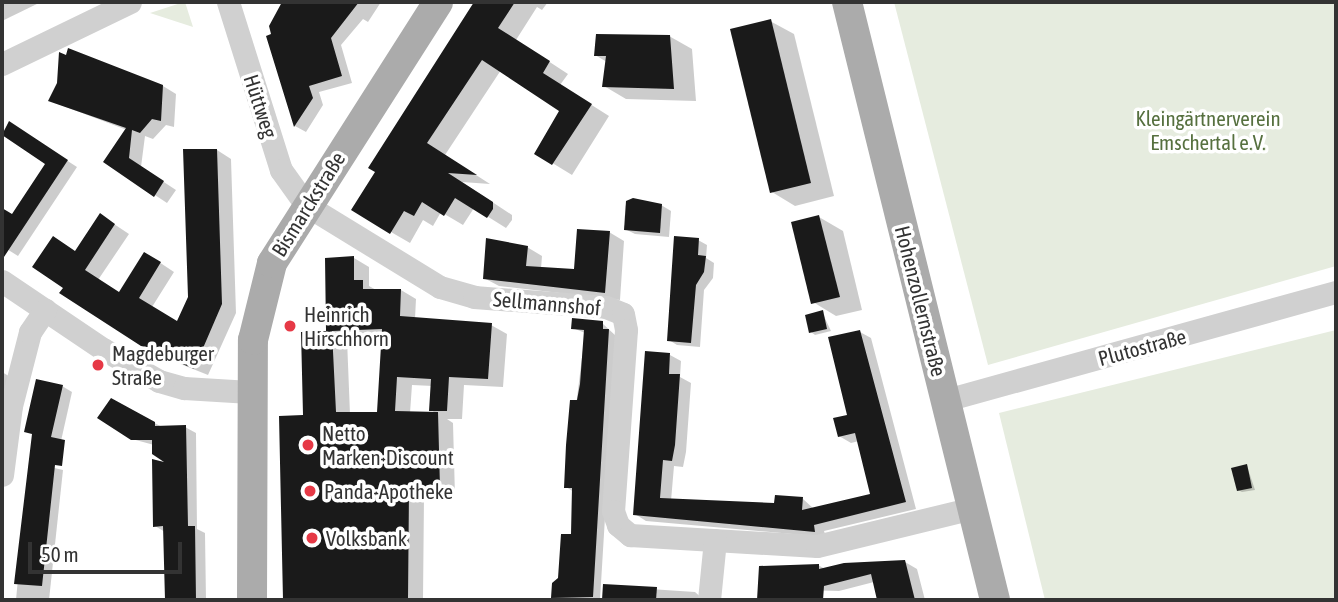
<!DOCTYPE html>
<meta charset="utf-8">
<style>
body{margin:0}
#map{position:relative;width:1338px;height:602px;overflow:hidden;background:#fff;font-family:"Asap Condensed",sans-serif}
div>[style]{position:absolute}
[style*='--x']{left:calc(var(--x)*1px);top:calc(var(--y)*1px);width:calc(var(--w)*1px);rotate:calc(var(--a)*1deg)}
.green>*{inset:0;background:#e6ecdf}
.shadow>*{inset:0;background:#0003}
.building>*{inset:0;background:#1a1a1a}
.minor>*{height:23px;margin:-11.5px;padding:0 11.5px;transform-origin:11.5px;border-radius:11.5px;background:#d0d0d0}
.major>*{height:30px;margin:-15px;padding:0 15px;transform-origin:15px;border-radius:15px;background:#ababab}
.dots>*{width:19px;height:19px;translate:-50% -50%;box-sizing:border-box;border:4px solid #fff;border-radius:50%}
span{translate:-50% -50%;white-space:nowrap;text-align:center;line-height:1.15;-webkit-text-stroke:7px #fff;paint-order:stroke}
.street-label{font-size:21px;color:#333}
.park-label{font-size:21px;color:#56703f}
.poi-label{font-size:21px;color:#333}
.left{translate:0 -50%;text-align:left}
.frame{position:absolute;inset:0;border:4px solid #333;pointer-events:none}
.scale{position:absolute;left:28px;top:542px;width:154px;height:32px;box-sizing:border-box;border:4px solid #333;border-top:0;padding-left:9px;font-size:21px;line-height:24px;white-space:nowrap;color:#333;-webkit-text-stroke:5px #fff;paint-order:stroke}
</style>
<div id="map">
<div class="green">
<div style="clip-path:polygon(185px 2px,193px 27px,150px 13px,184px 2px)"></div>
<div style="clip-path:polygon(894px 2px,1336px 2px,1336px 266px,988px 365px)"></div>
<div style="clip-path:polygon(1336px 330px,1336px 600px,1045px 600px,999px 413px)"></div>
</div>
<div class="shadow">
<div style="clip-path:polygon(2px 2px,41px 2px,2px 21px)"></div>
<div style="clip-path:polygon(285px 2px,381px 2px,368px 22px,363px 19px,341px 45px,352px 83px,319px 92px,323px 105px,306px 132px,295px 126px,268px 37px,273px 35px,276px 17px)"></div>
<div style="clip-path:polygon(477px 2px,548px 2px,542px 10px,537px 7px,516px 40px,568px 74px,560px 85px,609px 116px,572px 175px,536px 153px,562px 111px,501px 70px,445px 155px,490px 184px,462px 182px,512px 215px,512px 220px,506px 228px,474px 208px,463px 225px,441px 212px,433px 226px,423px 220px,410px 243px,391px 232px,377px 172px,370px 167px)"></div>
<div style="clip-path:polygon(770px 21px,794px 34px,834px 196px,795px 206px,772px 192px)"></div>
<div style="clip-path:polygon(669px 36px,692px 49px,696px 101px,626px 99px,604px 86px,607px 62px,595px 55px)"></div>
<div style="clip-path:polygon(163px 86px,176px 94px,174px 127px,166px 125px,153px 139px,145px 136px,141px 167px,176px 190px,167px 203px,105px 162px,127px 130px,50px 101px)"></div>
<div style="clip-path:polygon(9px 123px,77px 167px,18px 256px,2px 246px,2px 209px,12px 216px,47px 164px,2px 133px)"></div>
<div style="clip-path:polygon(217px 150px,231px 159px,236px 313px,208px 375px,178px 363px,62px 292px,76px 252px,114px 224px,129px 234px,98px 280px,120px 294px,159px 262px,174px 272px,152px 307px,178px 323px,189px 297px)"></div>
<div style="clip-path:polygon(661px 205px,671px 211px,669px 237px,635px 234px,625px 229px)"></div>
<div style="clip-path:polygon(819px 217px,843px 231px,862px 310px,836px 316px,813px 302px)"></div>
<div style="clip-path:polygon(609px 232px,624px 241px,620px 300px,499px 286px,484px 278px,527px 247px,542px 256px,541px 269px,575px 271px)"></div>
<div style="clip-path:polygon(698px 240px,707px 245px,706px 258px,714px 263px,713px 278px,704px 290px,700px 347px,677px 345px,669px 340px)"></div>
<div style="clip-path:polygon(evenodd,354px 258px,369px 267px,369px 286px,378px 291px,401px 290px,416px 299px,415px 319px,491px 325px,507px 334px,503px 387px,464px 385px,462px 419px,447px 419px,453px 423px,455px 496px,424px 498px,423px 600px,285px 599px,305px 417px,354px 258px,383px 337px,379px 413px,350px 414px,347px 339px,383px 337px,354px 258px,412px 385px,433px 386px,431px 410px,437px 414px,410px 413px,412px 385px)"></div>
<div style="clip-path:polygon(822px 312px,831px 331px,815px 335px,811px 332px)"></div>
<div style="clip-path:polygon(602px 323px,616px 336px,600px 600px,558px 600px,553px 597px,572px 536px,574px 492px,566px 487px,585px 333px,573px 328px)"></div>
<div style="clip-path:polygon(860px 332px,871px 338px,916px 509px,824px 531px,826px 537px,646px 521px,635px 514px,670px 355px,681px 361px,680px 377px,691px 383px,686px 452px,683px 467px,674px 466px,671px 501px,776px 505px,803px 499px,814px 509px,872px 495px,859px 441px,851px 443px,839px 436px,849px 416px)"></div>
<div style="clip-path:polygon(2px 372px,12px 378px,2px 424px)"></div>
<div style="clip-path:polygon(62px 386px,72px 392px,61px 441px,36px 435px)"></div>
<div style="clip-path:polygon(112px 400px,162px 427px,185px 427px,196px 433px,197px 529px,205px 533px,206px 600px,166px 600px,165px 532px,155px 526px,172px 465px,154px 445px,132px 439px)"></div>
<div style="clip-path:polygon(29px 462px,63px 470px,49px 600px,16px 600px)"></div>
<div style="clip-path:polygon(1247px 466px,1255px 490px,1242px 492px,1238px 490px)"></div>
<div style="clip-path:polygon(905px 562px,917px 569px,925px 600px,879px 600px,874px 582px,839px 591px,800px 590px,800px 600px,776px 600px,797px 595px,758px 600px,760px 568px,818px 565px,825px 569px)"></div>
<div style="clip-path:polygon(605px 586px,695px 592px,704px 600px,604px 600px)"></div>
</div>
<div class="building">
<div style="clip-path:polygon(282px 2px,359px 2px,331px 38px,342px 76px,309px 86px,313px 98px,294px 127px,266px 36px,271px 34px,269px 26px)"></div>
<div style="clip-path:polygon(474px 2px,515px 2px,498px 28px,550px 61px,543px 73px,592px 104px,552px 165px,534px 154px,559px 111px,482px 60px,427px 143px,477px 175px,448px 173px,493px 202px,493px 209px,487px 218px,455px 198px,444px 216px,422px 202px,414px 216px,404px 211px,390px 234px,351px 210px,375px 172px,368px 168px)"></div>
<div style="clip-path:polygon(771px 19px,811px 183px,770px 193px,730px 29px)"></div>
<div style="clip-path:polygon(596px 34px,670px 35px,674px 89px,602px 87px,606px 56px,594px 56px)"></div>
<div style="clip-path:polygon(68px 48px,163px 85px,161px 121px,152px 119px,140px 133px,132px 130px,129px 158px,164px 181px,154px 197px,103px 162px,126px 128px,48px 101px,57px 83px,59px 52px,66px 55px)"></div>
<div style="clip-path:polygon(9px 121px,68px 160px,2px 260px,2px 208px,12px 214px,45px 164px,2px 135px)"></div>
<div style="clip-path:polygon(183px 149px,217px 149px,222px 304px,194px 369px,141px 346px,59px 293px,63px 288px,32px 267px,53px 236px,75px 251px,100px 213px,115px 224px,85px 270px,119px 292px,144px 252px,161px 262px,139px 298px,177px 321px,188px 297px)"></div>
<div style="clip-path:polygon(633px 198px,662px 204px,660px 233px,624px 230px,626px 201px)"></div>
<div style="clip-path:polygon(819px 215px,840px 297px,811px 304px,791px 222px)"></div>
<div style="clip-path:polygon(577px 229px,610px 231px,605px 293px,483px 279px,486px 238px,528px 246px,526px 266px,574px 269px)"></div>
<div style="clip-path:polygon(674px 236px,699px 238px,698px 255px,706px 256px,704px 272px,696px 285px,691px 343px,667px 341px)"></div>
<div style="clip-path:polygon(evenodd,354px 256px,354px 280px,363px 280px,363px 289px,401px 289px,400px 316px,492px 323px,488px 379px,449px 377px,447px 411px,429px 411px,431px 379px,397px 377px,395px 411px,438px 412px,440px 488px,409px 490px,408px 600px,283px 600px,279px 416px,303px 415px,301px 332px,326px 331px,325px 258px,354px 256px,382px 329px,377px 412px,336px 412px,332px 331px,382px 329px)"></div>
<div style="clip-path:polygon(823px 310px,827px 329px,809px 333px,805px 315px)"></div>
<div style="clip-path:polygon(572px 318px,603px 321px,603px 329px,609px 329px,593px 597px,551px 598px,552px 583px,558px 578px,561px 534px,571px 534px,572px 488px,564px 488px,566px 445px,570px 400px,577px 400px,580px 384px,584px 330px,571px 329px)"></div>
<div style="clip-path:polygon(860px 330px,906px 502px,814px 525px,815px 532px,633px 515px,645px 351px,670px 353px,669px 374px,680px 374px,675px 445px,672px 461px,663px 460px,660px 498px,774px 503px,775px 495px,803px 497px,802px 510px,870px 494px,855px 433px,838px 437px,833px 418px,847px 415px,828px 337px)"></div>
<div style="clip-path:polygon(36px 379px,63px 385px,51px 437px,65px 440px,62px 466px,55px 465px,42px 586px,14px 584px,32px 434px,24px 432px)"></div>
<div style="clip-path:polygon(111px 398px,155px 422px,155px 426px,186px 425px,188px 526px,195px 526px,196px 600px,165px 600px,163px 526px,153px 527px,152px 459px,164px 462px,152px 454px,152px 440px,131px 440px,97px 418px)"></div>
<div style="clip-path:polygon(1247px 464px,1252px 488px,1237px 491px,1231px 468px)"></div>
<div style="clip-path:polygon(905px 560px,915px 600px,877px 600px,871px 574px,824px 586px,823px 600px,757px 600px,759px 566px,819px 564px,819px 569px,844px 563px)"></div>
<div style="clip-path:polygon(603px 584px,657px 587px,656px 600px,602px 600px)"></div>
</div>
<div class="minor">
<div style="--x:228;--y:2;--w:176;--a:72.5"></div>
<div style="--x:281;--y:170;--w:43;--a:54.5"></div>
<div style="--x:306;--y:205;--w:157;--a:31.5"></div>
<div style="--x:440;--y:287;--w:35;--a:16"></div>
<div style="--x:474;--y:297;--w:132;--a:4.3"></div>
<div style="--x:606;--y:307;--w:18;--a:22"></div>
<div style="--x:623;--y:314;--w:16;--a:79"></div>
<div style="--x:626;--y:330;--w:181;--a:94.1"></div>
<div style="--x:613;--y:511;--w:15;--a:70"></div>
<div style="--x:618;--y:525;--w:16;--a:40"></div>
<div style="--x:630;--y:535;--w:187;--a:3.4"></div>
<div style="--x:817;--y:546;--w:161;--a:-13.7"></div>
<div style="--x:2;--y:64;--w:142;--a:-25.8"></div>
<div style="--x:2;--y:281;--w:122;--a:34"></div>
<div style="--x:103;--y:349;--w:64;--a:29.7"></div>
<div style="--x:159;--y:381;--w:26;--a:16"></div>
<div style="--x:184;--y:388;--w:66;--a:3.5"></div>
<div style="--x:946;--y:400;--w:405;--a:-15.5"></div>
<div style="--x:2;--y:475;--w:70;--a:-82.6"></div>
<div style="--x:11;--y:406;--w:76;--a:-75.6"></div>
<div style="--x:30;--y:332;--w:27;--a:-56"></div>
<div style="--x:709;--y:600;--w:60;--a:-84.3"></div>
</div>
<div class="major">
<div style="--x:847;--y:2;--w:616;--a:76.1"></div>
<div style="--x:252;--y:600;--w:260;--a:-89.8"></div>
<div style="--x:253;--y:340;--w:79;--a:-76.1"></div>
<div style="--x:272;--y:263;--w:309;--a:-57.5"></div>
</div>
<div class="dots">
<div style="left:290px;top:326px;background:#e63946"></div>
<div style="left:98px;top:365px;background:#e63946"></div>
<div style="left:308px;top:445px;background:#e63946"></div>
<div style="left:310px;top:491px;background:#e63946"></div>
<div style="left:312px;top:538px;background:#e63946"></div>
</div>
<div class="street-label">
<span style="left:261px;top:106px;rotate:72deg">Hüttweg</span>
<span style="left:308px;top:204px;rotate:-58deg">Bismarckstraße</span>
<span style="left:921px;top:301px;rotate:76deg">Hohenzollernstraße</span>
<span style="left:547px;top:303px;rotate:5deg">Sellmannshof</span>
<span style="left:1142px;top:347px;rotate:-15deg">Plutostraße</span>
</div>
<div class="park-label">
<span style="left:1208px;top:130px">Kleingärtnerverein<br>Emschertal e.V.</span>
</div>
<div class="poi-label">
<span class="left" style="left:304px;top:326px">Heinrich<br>Hirschhorn</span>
<span class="left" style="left:112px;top:365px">Magdeburger<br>Straße</span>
<span class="left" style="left:322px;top:445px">Netto<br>Marken-Discount</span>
<span class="left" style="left:324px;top:491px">Panda-Apotheke</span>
<span class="left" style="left:326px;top:538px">Volksbank</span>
</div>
<div class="frame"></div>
<div class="scale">50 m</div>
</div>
